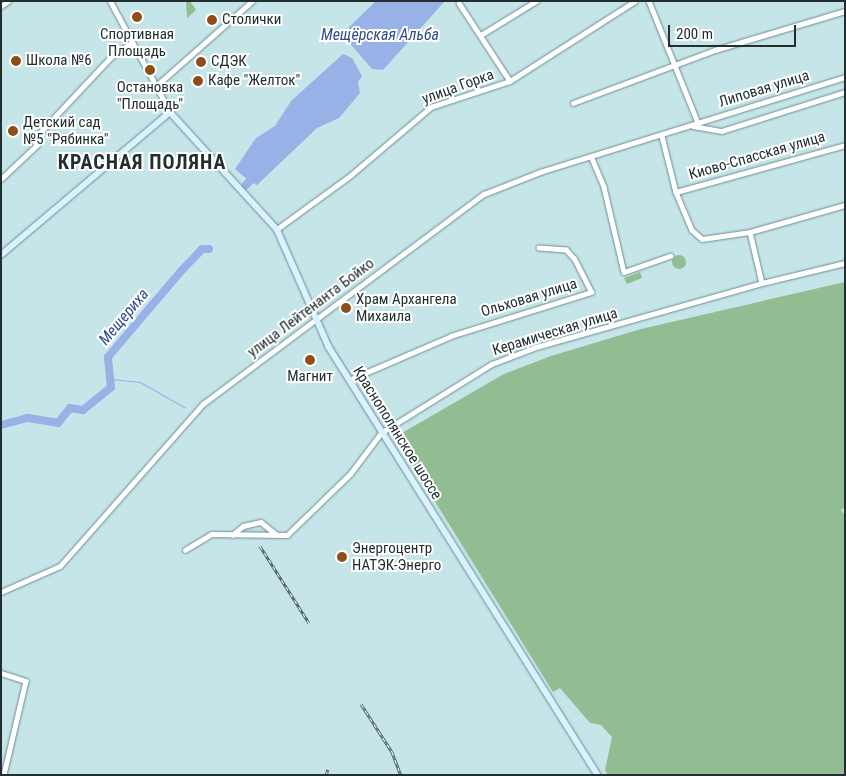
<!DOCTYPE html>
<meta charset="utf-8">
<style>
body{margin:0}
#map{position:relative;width:846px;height:776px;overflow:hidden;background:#c5e5e9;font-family:"Roboto Condensed",sans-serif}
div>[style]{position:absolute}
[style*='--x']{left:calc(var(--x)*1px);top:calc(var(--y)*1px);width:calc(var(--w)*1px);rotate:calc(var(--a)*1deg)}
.green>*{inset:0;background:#92bd92}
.round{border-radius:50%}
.water>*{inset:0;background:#98b1e6}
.stream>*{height:1px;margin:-0.5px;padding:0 0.5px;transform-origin:0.5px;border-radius:0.5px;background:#98b1e6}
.river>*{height:8px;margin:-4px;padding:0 4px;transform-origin:4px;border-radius:4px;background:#98b1e6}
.roads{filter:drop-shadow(0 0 1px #6f8d91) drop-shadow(0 0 1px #6f8d91)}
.minor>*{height:4.5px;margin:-2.25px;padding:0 2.25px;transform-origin:2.25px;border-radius:2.25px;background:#fff}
.tertiary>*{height:5px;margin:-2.5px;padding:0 2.5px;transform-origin:2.5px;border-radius:2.5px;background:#fff}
.secondary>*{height:5.5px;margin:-2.75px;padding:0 2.75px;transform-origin:2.75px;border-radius:2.75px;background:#daf1ff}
.rail>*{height:3px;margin-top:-1.5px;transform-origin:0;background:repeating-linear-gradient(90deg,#fff 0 4px,#586b6d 0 8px);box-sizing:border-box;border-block:1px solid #586b6d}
.dots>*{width:14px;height:14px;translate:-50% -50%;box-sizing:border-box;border:2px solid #fff;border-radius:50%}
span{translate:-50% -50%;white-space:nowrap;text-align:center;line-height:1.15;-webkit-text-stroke:4px #fff;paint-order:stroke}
.poi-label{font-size:15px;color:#222f30}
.left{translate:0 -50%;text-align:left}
.street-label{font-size:15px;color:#222f30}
.water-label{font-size:16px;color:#314c8c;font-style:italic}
.district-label{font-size:20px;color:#222f30;font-weight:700;letter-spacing:1px}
.frame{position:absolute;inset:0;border:2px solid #222f30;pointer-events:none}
.scale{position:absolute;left:668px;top:25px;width:128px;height:22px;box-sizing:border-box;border:2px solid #222f30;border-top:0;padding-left:6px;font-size:15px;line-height:18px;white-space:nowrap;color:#222f30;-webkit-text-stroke:4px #fff;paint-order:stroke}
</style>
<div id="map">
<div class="green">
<div style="clip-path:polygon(186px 1px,190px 1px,196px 10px,187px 18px)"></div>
<div class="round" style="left:672px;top:255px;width:14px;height:14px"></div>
<div style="clip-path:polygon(640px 272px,642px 278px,627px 284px,624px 278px)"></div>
<div style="clip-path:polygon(845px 282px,845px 507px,841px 510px,845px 516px,845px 775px,608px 775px,605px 770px,612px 737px,601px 725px,590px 723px,560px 688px,553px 692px,395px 437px,504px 374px,551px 356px,641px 329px)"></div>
</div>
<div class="water">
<div style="clip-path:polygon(376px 1px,445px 1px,383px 70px,372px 69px,347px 40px,349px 27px)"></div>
<div style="clip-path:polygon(343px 54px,352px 58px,362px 76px,358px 82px,360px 93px,339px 118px,317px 128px,257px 185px,249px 181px,235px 169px,256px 138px,275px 126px,291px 101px)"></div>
</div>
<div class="stream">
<div style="--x:112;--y:379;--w:28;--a:6"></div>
<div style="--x:140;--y:382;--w:51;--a:29.6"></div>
</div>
<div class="river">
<div style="--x:246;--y:185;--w:13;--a:-48"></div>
<div style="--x:1;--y:425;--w:28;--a:-15"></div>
<div style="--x:28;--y:418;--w:30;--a:9"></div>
<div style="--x:58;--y:423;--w:19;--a:-51"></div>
<div style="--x:70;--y:408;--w:13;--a:9"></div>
<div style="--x:83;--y:410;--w:36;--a:-39"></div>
<div style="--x:111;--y:387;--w:30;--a:-96"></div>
<div style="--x:108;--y:357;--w:114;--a:-49.6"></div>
<div style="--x:182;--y:270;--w:29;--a:-46"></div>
<div style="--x:202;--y:249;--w:7;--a:0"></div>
</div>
<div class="roads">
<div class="minor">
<div style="--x:649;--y:1;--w:131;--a:68.1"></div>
<div style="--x:459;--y:3;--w:93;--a:56.8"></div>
<div style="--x:481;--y:35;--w:65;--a:-31.7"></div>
<div style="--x:156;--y:86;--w:128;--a:-41.5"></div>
<div style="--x:573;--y:103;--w:152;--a:-20.5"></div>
<div style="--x:715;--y:50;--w:136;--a:-16.7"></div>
<div style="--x:693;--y:126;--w:29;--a:10"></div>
<div style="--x:722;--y:131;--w:129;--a:-17.6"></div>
<div style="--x:662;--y:136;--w:58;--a:76"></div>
<div style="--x:676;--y:192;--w:41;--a:67.2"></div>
<div style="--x:692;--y:230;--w:13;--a:42"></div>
<div style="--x:702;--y:239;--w:49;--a:-8.3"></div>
<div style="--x:750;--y:232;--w:99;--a:-15.9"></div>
<div style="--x:591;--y:156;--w:34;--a:67"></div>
<div style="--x:604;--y:187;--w:87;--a:76.8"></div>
<div style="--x:624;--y:272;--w:49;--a:-19.2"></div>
<div style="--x:1;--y:179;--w:50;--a:-43.4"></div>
<div style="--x:37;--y:145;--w:6;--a:-129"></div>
<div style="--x:33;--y:140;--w:114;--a:-46.8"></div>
<div style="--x:111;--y:57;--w:24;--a:-35"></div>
<div style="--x:676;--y:192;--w:175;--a:-15.5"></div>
<div style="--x:277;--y:229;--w:92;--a:-36.1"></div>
<div style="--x:351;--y:175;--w:105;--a:-40.4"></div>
<div style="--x:431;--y:107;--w:83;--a:-18.2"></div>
<div style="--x:510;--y:81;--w:148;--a:-32.6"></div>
<div style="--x:750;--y:232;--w:52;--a:76.8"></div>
<div style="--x:349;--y:380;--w:111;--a:-23.3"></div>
<div style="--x:451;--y:336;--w:147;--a:-17.4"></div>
<div style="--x:591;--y:292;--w:37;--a:-117"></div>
<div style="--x:574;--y:259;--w:12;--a:-132"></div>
<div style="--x:566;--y:250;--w:27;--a:-176"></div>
<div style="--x:232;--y:535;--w:14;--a:-39"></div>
<div style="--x:243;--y:526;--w:18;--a:-13"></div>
<div style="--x:261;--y:522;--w:19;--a:39"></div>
<div style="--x:185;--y:550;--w:31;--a:-31"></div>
<div style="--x:212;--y:534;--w:75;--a:0.8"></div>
<div style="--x:287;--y:535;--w:88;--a:-44.1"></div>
<div style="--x:350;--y:474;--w:51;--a:-52.9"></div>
<div style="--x:381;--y:433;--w:131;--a:-31.9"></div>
<div style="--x:492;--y:364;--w:47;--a:-21.1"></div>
<div style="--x:536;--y:347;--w:235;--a:-15.8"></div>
<div style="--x:762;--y:283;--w:85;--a:-13.5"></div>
<div style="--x:1;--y:592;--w:64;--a:-23.8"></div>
<div style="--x:60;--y:566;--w:216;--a:-48.6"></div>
<div style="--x:203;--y:404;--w:351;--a:-36.8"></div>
<div style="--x:484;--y:194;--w:60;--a:-21.4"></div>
<div style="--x:540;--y:172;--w:319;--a:-17.3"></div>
<div style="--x:1;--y:673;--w:26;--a:18"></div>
<div style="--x:26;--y:681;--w:97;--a:103.2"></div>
</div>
<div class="tertiary">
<div style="--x:110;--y:1;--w:126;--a:61.6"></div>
<div style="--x:1;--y:6;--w:9;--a:-36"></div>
</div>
<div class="secondary">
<div style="--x:1;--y:255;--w:221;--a:-40.2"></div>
<div style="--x:170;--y:112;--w:159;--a:47.6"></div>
<div style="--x:277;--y:229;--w:129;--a:66.2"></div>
<div style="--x:329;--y:347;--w:506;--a:57.85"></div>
</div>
</div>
<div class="rail">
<div style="--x:260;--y:546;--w:91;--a:57.5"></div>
<div style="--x:361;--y:704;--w:57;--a:57.1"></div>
<div style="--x:392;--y:752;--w:25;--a:69"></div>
<div style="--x:326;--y:775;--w:6;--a:-72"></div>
</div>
<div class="dots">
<div style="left:137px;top:17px;background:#8f4d19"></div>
<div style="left:212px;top:20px;background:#8f4d19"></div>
<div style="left:16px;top:61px;background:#8f4d19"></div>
<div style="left:201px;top:62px;background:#8f4d19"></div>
<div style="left:150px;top:70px;background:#8f4d19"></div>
<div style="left:198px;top:81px;background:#8f4d19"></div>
<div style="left:13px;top:131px;background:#8f4d19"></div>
<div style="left:346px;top:308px;background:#8f4d19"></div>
<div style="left:310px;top:360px;background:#8f4d19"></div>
<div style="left:342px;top:557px;background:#8f4d19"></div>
</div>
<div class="poi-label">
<span class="left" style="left:222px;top:20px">Столички</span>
<span style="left:137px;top:43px">Спортивная<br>Площадь</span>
<span class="left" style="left:26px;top:61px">Школа №6</span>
<span class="left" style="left:211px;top:62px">СДЭК</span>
<span class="left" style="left:208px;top:81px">Кафе "Желток"</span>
<span style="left:150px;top:96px">Остановка<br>"Площадь"</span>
<span class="left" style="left:23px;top:131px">Детский сад<br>№5 "Рябинка"</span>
<span class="left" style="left:356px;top:308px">Храм Архангела<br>Михаила</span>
<span style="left:310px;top:377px">Магнит</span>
<span class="left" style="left:352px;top:557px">Энергоцентр<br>НАТЭК-Энерго</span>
</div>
<div class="street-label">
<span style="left:458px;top:87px;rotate:-20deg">улица Горка</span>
<span style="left:764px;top:89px;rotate:-17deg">Липовая улица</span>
<span style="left:757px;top:156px;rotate:-16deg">Киово-Спасская улица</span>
<span style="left:529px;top:298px;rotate:-17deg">Ольховая улица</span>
<span style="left:311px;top:308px;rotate:-37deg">улица Лейтенанта Бойко</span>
<span style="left:555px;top:332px;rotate:-17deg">Керамическая улица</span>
<span style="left:397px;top:433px;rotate:58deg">Краснополянское шоссе</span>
</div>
<div class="water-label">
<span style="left:380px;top:35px">Мещёрская Альба</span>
<span style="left:124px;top:317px;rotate:-50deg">Мещериха</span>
</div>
<div class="district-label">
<span style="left:142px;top:162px">КРАСНАЯ ПОЛЯНА</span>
</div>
<div class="frame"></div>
<div class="scale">200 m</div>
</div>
